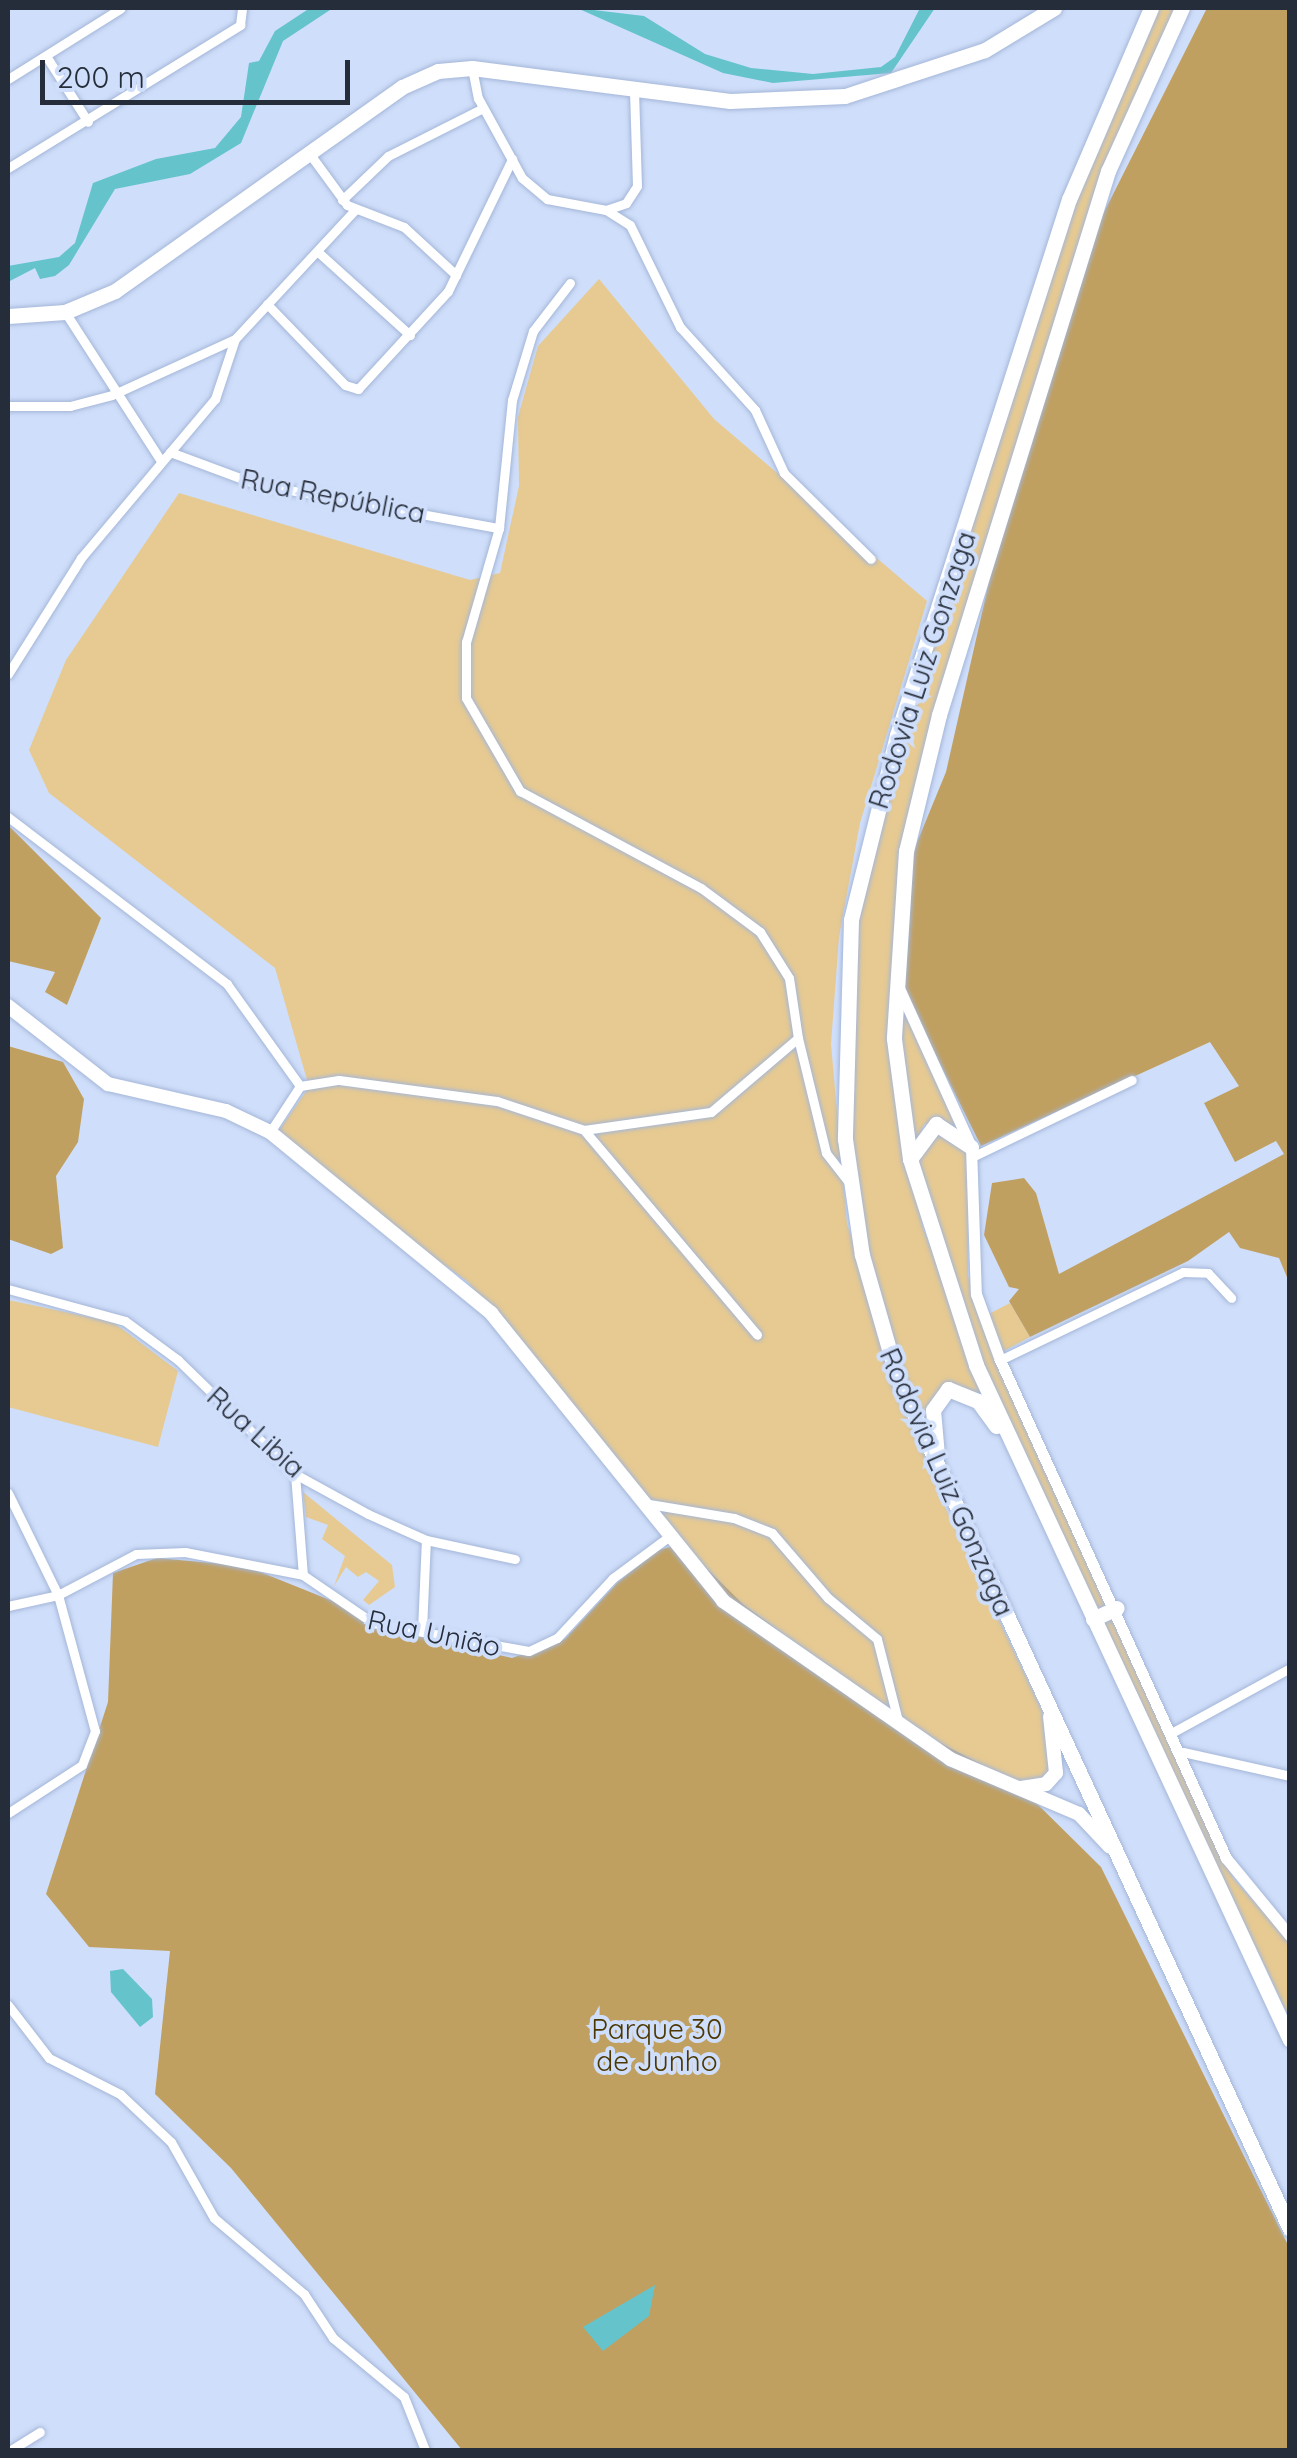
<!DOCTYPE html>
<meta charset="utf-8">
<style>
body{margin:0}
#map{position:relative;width:1297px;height:2458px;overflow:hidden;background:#cfdefa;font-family:Quicksand,sans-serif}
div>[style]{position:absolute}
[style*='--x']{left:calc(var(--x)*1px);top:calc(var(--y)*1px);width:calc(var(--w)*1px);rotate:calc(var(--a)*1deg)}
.green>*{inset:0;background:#e7ca91}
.forest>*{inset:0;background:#c0a061}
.water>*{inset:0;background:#65c3cc}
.roads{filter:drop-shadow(0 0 2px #a4b6d8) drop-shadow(0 0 2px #a4b6d8)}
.minor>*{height:9px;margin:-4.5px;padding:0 4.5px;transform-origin:4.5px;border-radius:4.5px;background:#fff}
.tertiary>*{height:11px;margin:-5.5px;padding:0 5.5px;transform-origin:5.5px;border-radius:5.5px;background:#fff}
.secondary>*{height:14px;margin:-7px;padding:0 7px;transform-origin:7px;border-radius:7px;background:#fff}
.primary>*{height:15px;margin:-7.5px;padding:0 7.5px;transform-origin:7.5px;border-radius:7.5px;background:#fff}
.trunk>*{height:15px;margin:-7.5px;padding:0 7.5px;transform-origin:7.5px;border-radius:7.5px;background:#fff}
span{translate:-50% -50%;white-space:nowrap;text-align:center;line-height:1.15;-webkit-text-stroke:8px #cfdefa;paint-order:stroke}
.street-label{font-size:28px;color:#262d3a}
.park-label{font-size:28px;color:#4c3700}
.frame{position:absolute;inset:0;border:10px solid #262d3a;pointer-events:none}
.scale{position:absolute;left:40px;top:60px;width:310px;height:45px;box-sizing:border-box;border:5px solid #262d3a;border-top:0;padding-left:12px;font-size:30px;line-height:35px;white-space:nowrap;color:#262d3a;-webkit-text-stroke:8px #cfdefa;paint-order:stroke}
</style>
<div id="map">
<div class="green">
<div style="clip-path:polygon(1148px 8px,1182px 8px,1132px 107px,927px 750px,890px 1035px,922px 1225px,1000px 1427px,952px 1385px,928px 1442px,879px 1317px,945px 1507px,1042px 1710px,1049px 1772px,1039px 1782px,1015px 1782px,945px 1752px,744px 1605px,682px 1544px,468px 1282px,360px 1204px,279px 1130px,309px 1087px,275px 968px,49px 793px,29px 750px,66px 660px,179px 493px,470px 580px,500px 573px,519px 486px,518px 417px,538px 346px,599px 279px,714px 419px,927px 601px,860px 823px,839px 937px,831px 1044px,847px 1224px,874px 1303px,844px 1174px,852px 941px,894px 754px,1065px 209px)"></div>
<div style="clip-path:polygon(899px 990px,958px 1128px,937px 1119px,924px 1125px,911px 1153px,895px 1036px)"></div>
<div style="clip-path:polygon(937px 1124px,969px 1150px,968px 1276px,1006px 1384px,1233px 1878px,1289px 1941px,1289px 2017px,999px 1411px,914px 1159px)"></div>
<div style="clip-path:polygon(8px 1300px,113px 1322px,178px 1371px,158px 1447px,8px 1407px)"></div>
<div style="clip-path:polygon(1010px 1303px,1030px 1337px,1002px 1352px,985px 1316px)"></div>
<div style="clip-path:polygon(303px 1492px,392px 1565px,395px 1587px,369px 1605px,363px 1600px,379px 1581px,366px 1572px,358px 1577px,346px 1567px,334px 1586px,345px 1556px,322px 1539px,328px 1525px,306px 1517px)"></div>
</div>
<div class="forest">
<div style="clip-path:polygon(1207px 8px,1289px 8px,1289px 1282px,1279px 1258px,1240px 1248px,1229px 1232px,1188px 1261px,1030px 1337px,1009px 1301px,1019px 1289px,1009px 1287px,984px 1235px,992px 1183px,1024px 1178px,1036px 1193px,1059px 1274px,1284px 1154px,1276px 1141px,1235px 1162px,1204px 1103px,1239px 1086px,1210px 1042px,981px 1146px,898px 979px,913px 852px,946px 772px,1008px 498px,1097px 226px)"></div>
<div style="clip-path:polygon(8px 825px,101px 918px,67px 1005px,45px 992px,55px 972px,8px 961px)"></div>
<div style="clip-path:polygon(8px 1046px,63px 1062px,84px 1099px,78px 1142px,56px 1176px,63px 1248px,51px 1254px,8px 1239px)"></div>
<div style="clip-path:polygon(682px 1544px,744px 1605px,908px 1726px,1015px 1782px,1101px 1867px,1289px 2247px,1289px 2450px,462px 2450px,231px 2168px,155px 2094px,170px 1951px,89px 1947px,46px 1894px,108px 1702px,113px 1573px,157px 1558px,245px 1566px,427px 1639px,512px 1658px,565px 1639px,618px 1582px,658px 1550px)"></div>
</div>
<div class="water">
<div style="clip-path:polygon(310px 8px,333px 8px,283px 41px,241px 143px,190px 174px,115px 189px,69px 265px,55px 276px,40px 279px,35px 268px,8px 282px,8px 266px,59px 257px,75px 243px,93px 183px,156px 159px,215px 148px,241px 117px,249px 63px,259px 61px,275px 31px)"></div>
<div style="clip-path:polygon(577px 8px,644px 16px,705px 54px,751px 68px,813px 74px,881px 67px,895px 57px,920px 8px,935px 8px,891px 73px,773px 83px,723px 73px)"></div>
<div style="clip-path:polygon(123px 1969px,152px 1999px,153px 2017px,140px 2027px,111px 1992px,110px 1971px)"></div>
<div style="clip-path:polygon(655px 2285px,649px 2316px,603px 2351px,583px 2327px)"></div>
</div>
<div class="roads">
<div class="minor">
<div style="--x:46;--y:56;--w:78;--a:57.5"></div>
<div style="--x:472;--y:68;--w:31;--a:79"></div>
<div style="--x:478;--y:98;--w:91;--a:61.2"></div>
<div style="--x:522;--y:178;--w:33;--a:40"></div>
<div style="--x:547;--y:199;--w:60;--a:10.6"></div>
<div style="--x:606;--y:210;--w:28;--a:32"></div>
<div style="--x:630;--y:225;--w:114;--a:63.9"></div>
<div style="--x:680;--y:327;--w:112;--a:47.9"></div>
<div style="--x:755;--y:410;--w:69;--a:65.3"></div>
<div style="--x:784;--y:473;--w:122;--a:44.7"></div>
<div style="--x:8;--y:79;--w:133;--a:-32.1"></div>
<div style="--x:309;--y:153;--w:64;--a:53.8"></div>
<div style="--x:347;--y:205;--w:61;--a:21.1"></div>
<div style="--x:404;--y:227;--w:71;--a:42.7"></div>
<div style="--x:8;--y:168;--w:273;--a:-31.6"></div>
<div style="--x:240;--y:25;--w:17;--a:-83"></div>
<div style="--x:342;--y:200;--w:64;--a:-43.7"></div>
<div style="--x:388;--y:156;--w:106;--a:-26.8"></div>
<div style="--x:606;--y:210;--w:21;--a:-19"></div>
<div style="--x:626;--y:203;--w:20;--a:-57"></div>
<div style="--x:637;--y:186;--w:97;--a:-91.8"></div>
<div style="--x:318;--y:252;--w:124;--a:42.1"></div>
<div style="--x:570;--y:283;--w:61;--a:127.6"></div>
<div style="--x:533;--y:331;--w:72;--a:106.9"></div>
<div style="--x:512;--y:400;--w:129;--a:95.8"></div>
<div style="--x:499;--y:528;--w:119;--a:106.1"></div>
<div style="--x:466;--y:642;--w:56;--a:90"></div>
<div style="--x:466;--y:698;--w:108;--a:59.9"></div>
<div style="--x:520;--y:791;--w:205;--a:28.2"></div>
<div style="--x:701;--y:888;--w:74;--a:36.7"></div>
<div style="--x:760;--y:932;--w:54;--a:57.8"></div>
<div style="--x:789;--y:978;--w:61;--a:81.5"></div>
<div style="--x:267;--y:304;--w:112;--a:46.1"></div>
<div style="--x:345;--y:385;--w:14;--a:17"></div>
<div style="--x:358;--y:389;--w:133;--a:-47.4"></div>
<div style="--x:448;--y:291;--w:147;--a:-64.1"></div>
<div style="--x:65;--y:312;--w:177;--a:57.2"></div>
<div style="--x:8;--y:406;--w:62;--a:0"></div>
<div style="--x:70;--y:406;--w:43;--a:-14.7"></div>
<div style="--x:112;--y:395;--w:135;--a:-24.5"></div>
<div style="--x:235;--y:339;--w:175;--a:-47.1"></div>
<div style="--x:170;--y:452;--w:92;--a:20.4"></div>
<div style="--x:256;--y:484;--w:247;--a:10.3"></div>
<div style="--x:8;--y:674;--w:137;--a:-57.8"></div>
<div style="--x:81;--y:558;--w:208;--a:-49.9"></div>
<div style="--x:215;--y:399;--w:63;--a:-71.6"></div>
<div style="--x:8;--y:817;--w:275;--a:37.3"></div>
<div style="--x:227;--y:984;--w:125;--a:54.4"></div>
<div style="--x:300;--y:1086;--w:39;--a:-9"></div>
<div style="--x:339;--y:1080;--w:159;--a:7.6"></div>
<div style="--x:497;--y:1101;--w:92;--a:18.4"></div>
<div style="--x:584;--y:1130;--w:268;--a:49.8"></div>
<div style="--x:584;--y:1130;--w:128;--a:-8.1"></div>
<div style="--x:711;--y:1112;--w:114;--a:-40.4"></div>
<div style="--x:798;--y:1038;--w:118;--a:76.3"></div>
<div style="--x:826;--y:1153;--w:39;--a:52"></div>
<div style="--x:270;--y:1132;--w:55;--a:-56.9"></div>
<div style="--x:974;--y:1156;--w:175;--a:-25.7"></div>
<div style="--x:8;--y:1289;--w:121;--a:15.3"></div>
<div style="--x:125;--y:1321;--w:66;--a:36.3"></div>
<div style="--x:178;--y:1360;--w:163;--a:44.3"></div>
<div style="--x:295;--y:1474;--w:83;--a:28.7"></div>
<div style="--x:368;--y:1514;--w:64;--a:24.1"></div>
<div style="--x:426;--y:1540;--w:91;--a:12.1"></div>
<div style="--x:1000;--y:1360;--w:203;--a:-25.7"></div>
<div style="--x:1183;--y:1272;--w:25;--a:2"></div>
<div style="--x:1208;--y:1273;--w:34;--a:47"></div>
<div style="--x:295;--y:1474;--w:101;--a:85.5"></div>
<div style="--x:8;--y:1493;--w:114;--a:63.9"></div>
<div style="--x:58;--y:1595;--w:141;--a:74.8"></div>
<div style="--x:95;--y:1731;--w:36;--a:111"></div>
<div style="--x:82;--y:1765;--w:88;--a:147"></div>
<div style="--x:643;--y:1503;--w:92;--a:9.4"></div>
<div style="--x:734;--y:1518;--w:41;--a:21.5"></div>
<div style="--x:772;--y:1533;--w:86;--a:49.3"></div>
<div style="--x:828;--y:1598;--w:64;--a:39.9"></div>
<div style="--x:877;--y:1639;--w:85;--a:75.6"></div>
<div style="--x:8;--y:1606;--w:51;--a:-12.4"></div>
<div style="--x:58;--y:1595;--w:88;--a:-27.7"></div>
<div style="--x:136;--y:1554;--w:49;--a:-2.3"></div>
<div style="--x:185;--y:1552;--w:120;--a:11"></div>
<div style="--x:303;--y:1575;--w:85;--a:34.4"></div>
<div style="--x:373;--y:1623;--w:158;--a:10.2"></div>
<div style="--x:529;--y:1651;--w:31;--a:-25"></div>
<div style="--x:557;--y:1638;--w:82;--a:-47"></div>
<div style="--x:613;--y:1578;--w:67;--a:-36.5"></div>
<div style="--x:422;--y:1630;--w:90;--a:-87.5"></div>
<div style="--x:1175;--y:1731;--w:131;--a:-28.7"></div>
<div style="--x:1183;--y:1752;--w:110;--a:12.6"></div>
<div style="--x:8;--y:2005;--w:67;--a:52.3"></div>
<div style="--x:49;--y:2058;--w:80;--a:26.9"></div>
<div style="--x:120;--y:2094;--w:70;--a:43.3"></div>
<div style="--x:171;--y:2142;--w:87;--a:60.5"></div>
<div style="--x:214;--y:2218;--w:118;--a:40.2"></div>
<div style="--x:304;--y:2294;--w:53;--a:56.6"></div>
<div style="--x:333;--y:2338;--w:92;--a:39.7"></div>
<div style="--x:404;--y:2397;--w:57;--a:68.4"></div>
<div style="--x:11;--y:2450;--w:34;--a:-32"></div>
</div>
<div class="tertiary">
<div style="--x:899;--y:988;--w:175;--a:65.6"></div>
<div style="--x:971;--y:1147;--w:147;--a:88.1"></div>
<div style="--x:976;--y:1294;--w:70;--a:70"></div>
<div style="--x:1000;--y:1360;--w:547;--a:65.59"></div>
<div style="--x:1226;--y:1858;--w:101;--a:50.6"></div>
</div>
<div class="secondary">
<div style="--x:8;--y:1006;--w:127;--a:38"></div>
<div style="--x:108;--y:1084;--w:121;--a:12.9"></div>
<div style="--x:226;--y:1111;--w:49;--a:25.5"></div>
<div style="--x:270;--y:1132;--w:286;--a:39.3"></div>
<div style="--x:491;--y:1313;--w:370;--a:51.1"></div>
<div style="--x:723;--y:1601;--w:277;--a:34.8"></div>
<div style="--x:950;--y:1759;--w:140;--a:23.1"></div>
<div style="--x:1079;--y:1814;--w:45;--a:46.8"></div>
<div style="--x:1021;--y:1788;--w:25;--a:-9"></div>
<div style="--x:1046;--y:1784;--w:15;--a:-48"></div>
<div style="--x:1056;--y:1773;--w:57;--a:-96"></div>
</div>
<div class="primary">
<div style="--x:8;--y:316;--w:57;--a:-4"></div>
<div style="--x:65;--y:312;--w:54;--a:-22.8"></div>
<div style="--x:115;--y:291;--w:352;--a:-35.4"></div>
<div style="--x:402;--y:87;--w:39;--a:-24"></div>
<div style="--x:438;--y:71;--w:34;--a:-5"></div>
<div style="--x:472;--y:68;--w:260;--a:7.3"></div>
<div style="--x:730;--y:101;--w:115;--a:-2.5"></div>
<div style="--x:845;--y:96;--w:147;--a:-18.2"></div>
<div style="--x:985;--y:50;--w:81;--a:-31.3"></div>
</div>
<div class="trunk">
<div style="--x:1151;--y:8;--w:208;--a:113.2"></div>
<div style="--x:1069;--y:199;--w:563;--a:107.79"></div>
<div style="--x:897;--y:735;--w:191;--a:104"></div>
<div style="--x:851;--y:920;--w:219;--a:91.6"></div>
<div style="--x:845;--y:1139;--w:117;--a:81.7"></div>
<div style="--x:862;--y:1255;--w:127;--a:74"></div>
<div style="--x:897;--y:1377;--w:938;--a:65.24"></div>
<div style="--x:1182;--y:8;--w:179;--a:114.4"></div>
<div style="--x:1108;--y:171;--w:570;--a:107.26"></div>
<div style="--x:939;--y:715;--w:140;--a:103.6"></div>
<div style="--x:906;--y:851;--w:188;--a:93.7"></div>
<div style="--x:894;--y:1039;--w:121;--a:82.4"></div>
<div style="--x:910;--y:1159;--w:216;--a:72.2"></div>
<div style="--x:976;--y:1365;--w:744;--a:65.05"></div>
<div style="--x:910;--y:1159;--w:44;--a:-53.4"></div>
<div style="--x:936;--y:1124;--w:42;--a:33.3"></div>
<div style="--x:937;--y:1455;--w:45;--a:-95.1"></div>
<div style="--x:933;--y:1410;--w:26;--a:-54"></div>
<div style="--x:948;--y:1389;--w:32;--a:22"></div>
<div style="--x:978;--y:1401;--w:31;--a:54"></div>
<div style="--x:1093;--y:1619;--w:26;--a:-25"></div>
</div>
</div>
<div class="street-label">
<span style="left:333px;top:496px;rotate:11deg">Rua República</span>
<span style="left:922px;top:670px;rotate:-72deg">Rodovia Luiz Gonzaga</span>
<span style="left:256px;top:1432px;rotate:42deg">Rua Libia</span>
<span style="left:947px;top:1482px;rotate:66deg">Rodovia Luiz Gonzaga</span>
<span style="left:434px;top:1633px;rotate:12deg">Rua União</span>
</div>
<div class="park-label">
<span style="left:657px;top:2045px">Parque 30<br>de Junho</span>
</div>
<div class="frame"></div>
<div class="scale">200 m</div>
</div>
